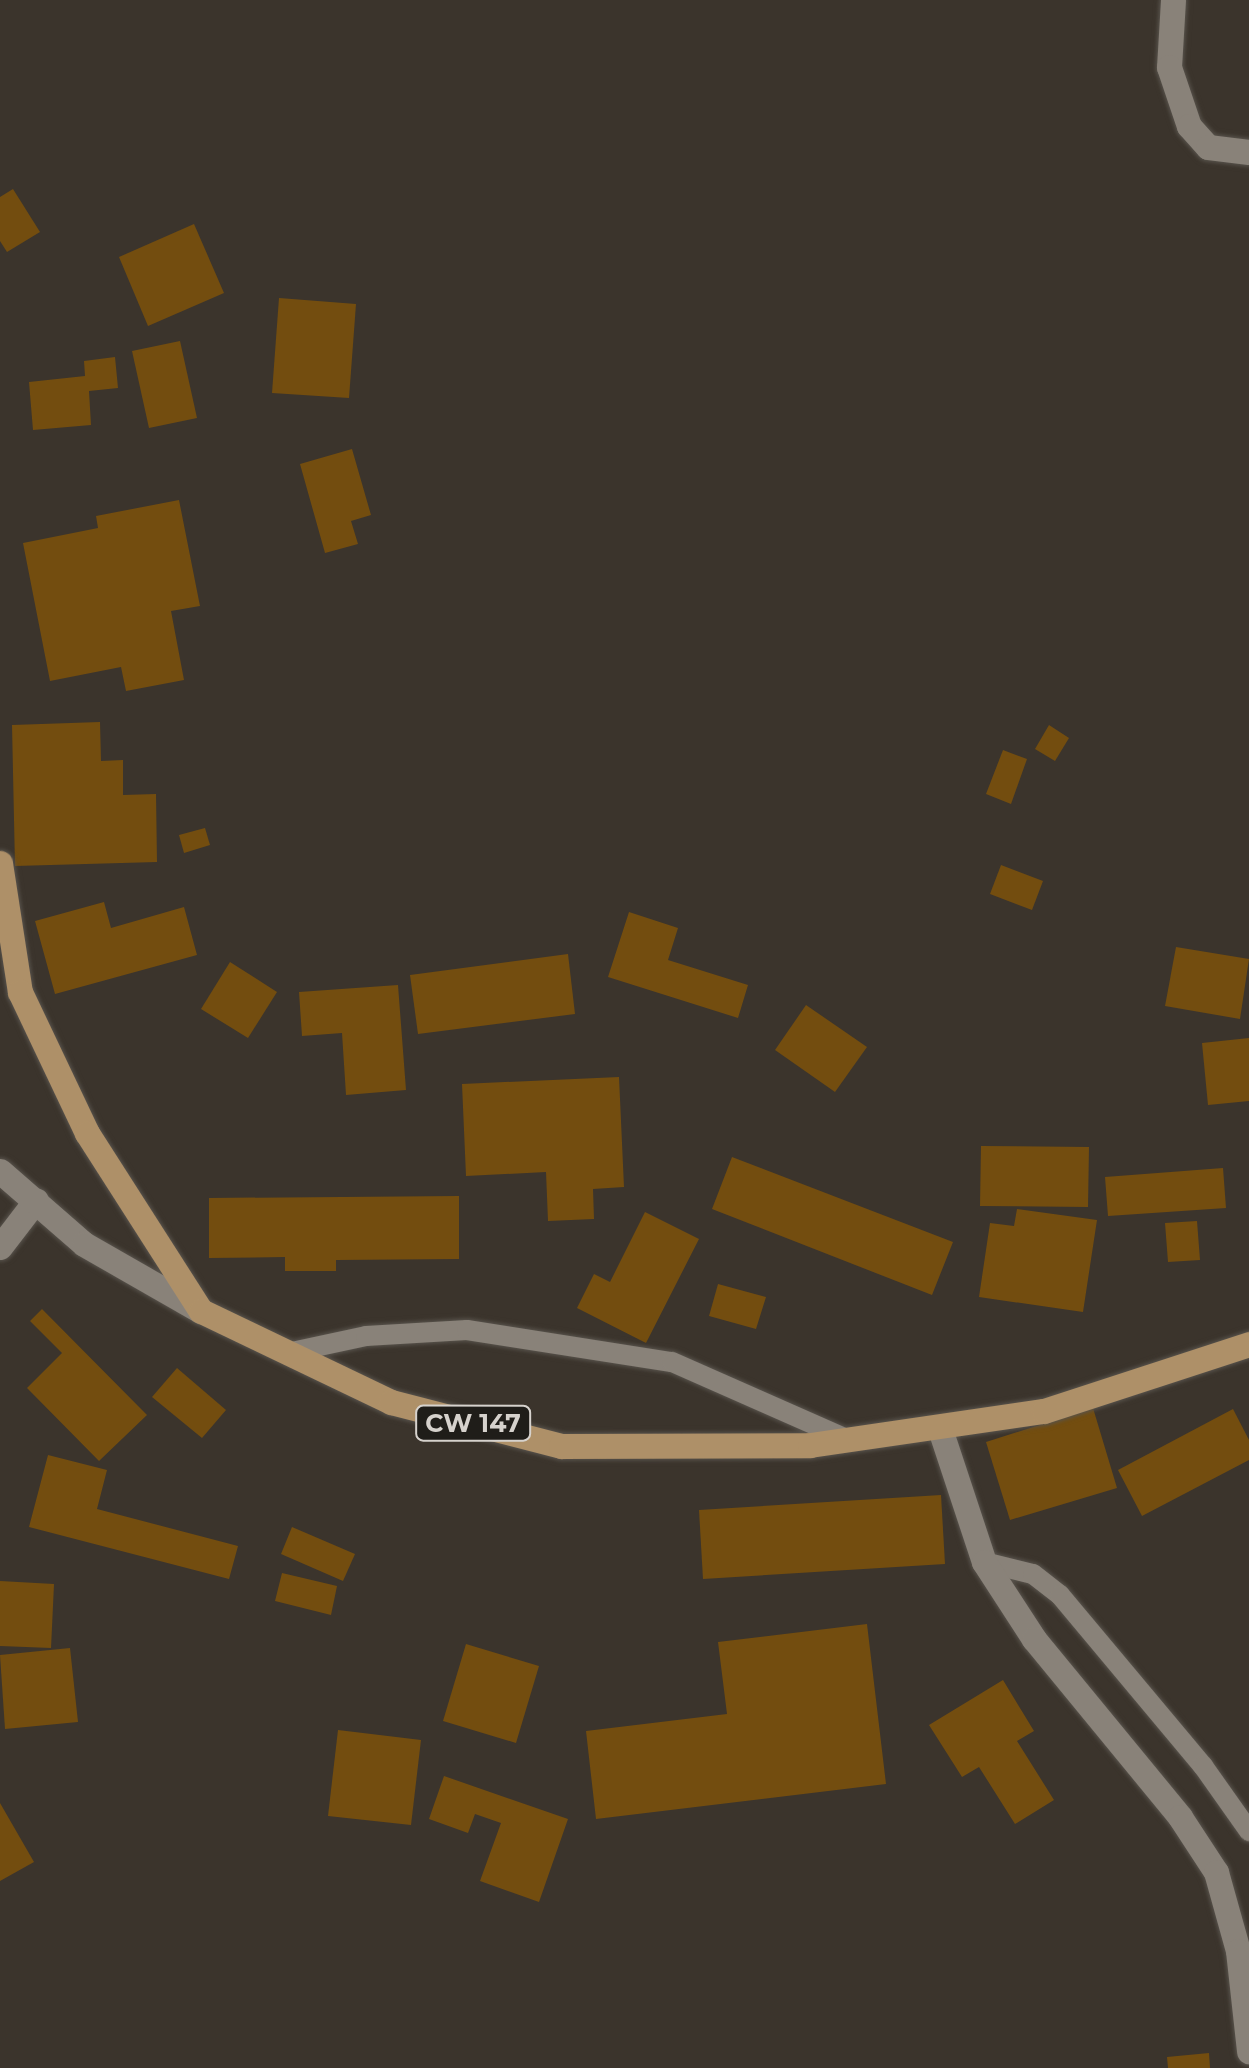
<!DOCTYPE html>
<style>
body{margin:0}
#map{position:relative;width:1249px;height:2068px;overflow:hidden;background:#3b342c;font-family:Montserrat,sans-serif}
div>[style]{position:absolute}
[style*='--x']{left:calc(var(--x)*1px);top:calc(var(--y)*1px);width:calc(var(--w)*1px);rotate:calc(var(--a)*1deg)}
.building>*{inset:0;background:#734d0f}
.roads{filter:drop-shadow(0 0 2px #58534c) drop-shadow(0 0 2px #58534c)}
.lane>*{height:20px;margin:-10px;padding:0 10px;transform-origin:10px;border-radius:10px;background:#898279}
.street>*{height:25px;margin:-12.5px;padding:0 12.5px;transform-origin:12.5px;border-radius:12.5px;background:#898279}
.secondary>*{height:25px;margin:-12.5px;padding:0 12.5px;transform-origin:12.5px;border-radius:12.5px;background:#898279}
.primary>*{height:25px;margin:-12.5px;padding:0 12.5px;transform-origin:12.5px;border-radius:12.5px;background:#ae9068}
span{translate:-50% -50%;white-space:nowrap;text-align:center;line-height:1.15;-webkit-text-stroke:8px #1f1d19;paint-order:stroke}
.shield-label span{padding:2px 8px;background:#1f1d19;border:2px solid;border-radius:8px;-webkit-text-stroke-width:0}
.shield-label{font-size:25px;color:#d6d2cd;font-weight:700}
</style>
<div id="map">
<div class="building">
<div style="clip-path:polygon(13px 189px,40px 232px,7px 252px,0 241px,0 197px)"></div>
<div style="clip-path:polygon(194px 224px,224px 293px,148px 326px,119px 257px)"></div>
<div style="clip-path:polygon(279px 298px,356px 304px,349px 398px,272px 393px)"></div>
<div style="clip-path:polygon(180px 341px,197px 418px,149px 428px,132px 351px)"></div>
<div style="clip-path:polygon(115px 357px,118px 388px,89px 391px,91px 425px,33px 430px,29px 382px,85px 376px,84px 361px)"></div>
<div style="clip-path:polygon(352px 449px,371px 515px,351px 521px,358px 544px,325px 553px,300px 464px)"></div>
<div style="clip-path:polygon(179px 500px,200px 606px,171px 611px,184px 680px,126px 691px,121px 667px,50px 681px,23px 543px,98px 528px,96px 516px)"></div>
<div style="clip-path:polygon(100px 722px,101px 761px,123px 760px,123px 795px,156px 794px,157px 862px,15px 866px,12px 725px)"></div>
<div style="clip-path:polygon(1049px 725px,1069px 738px,1055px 761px,1035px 749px)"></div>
<div style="clip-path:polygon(1003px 750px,1027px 759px,1011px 804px,986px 794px)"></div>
<div style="clip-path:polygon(205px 828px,210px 845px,184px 853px,179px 835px)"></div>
<div style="clip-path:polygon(1001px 865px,1043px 881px,1032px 910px,990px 894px)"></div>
<div style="clip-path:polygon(104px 902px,111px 928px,184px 907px,197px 955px,55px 994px,35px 921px)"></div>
<div style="clip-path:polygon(629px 912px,678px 928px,668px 960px,748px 985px,738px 1018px,608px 977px)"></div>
<div style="clip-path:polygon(1176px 947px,1249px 959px,1240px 1019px,1165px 1006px)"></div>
<div style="clip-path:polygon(568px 954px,575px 1014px,418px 1034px,410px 975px)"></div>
<div style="clip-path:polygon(230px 962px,277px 992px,248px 1038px,201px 1009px)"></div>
<div style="clip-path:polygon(398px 985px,406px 1090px,346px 1095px,342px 1033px,302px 1036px,299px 992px)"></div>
<div style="clip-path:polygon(806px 1005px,867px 1047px,835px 1092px,775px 1050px)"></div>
<div style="clip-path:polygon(1249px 1038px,1249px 1101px,1208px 1105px,1202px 1043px)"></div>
<div style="clip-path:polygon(619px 1077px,624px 1187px,593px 1189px,594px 1219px,548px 1221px,546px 1172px,466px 1176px,462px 1084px)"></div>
<div style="clip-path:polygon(981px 1146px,1089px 1147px,1088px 1207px,980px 1206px)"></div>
<div style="clip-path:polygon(732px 1157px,953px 1242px,932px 1295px,712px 1209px)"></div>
<div style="clip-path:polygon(1223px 1168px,1226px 1208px,1108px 1216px,1105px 1177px)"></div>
<div style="clip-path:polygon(459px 1196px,459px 1259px,336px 1260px,336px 1271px,285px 1271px,285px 1257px,209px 1258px,209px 1198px)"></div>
<div style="clip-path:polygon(1017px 1209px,1097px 1220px,1083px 1312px,979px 1297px,990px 1223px,1014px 1226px)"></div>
<div style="clip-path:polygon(645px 1212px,699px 1239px,646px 1343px,577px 1308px,594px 1274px,610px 1282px)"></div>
<div style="clip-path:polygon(1197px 1221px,1200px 1260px,1168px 1262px,1165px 1223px)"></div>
<div style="clip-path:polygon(718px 1284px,766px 1297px,756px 1329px,709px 1316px)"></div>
<div style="clip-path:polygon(42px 1309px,147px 1415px,99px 1461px,27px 1388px,62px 1353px,30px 1321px)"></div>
<div style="clip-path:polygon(177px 1368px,226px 1410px,202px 1438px,152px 1397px)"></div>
<div style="clip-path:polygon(1093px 1408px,1117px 1488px,1010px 1520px,986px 1442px)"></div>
<div style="clip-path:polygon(1233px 1409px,1249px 1440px,1249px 1460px,1142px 1516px,1118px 1470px)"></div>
<div style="clip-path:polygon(48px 1455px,107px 1470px,97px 1509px,238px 1546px,229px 1579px,29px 1527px)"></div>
<div style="clip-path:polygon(941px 1495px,945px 1564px,703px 1579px,699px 1510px)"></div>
<div style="clip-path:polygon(292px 1527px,355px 1554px,343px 1581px,281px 1554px)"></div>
<div style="clip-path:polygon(282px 1573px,337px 1586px,331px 1615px,275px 1601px)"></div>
<div style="clip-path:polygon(0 1581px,54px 1584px,51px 1648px,0 1646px)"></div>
<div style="clip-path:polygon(867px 1624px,886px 1784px,596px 1819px,586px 1731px,727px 1714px,718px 1642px)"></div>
<div style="clip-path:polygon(466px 1644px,539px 1666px,516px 1743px,443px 1721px)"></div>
<div style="clip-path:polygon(70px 1648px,78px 1722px,5px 1729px,0 1655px)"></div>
<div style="clip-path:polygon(1003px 1680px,1034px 1731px,1017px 1741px,1054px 1800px,1015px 1824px,979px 1767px,962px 1777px,929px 1725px)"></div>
<div style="clip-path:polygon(338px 1730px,421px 1740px,411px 1825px,328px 1816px)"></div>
<div style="clip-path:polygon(444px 1776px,568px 1819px,539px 1902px,480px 1881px,501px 1823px,475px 1814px,468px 1833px,429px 1819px)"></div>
<div style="clip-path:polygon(0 1803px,34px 1862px,0 1881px)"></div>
<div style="clip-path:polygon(1209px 2053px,1210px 2068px,1168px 2068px,1167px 2057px)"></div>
</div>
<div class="roads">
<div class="lane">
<div style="--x:287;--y:1353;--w:81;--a:-12.1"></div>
<div style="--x:366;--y:1336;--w:101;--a:-3.4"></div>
<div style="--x:467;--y:1330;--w:207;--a:8.9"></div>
<div style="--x:672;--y:1362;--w:193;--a:23.8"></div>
<div style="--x:984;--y:1562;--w:50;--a:13.8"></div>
<div style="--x:1033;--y:1574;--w:34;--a:38"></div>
<div style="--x:1060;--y:1595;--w:223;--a:50.1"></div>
<div style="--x:1203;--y:1766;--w:80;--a:54.7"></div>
</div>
<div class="street">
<div style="--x:1173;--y:0;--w:67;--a:93.4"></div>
<div style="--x:1169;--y:67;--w:62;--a:71.3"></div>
<div style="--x:1189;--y:126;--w:28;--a:48"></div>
<div style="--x:1208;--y:147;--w:41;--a:7"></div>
<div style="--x:0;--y:1247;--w:59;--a:-52.5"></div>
<div style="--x:940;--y:1429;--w:140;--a:71.7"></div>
<div style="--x:984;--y:1562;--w:92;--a:57"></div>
<div style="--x:1034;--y:1639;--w:230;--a:50.6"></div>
<div style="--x:1180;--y:1817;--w:66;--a:56.8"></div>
<div style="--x:1216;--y:1872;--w:82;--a:74.4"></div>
<div style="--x:1238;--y:1951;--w:101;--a:83.7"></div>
</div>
<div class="secondary">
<div style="--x:0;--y:1171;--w:111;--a:41"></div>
<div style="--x:84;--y:1244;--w:135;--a:29.8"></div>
</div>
<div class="primary">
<div style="--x:0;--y:863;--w:131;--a:81.2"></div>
<div style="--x:20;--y:992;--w:156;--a:64.6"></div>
<div style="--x:87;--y:1133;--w:211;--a:57.4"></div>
<div style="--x:201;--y:1311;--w:211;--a:25.6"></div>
<div style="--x:391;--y:1402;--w:176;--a:14.5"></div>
<div style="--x:561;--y:1446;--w:249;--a:-0.2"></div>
<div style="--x:810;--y:1445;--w:236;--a:-8.3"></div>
<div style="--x:1044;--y:1411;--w:216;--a:-18.1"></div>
</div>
</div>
<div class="shield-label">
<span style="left:473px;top:1423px">CW 147</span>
</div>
</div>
